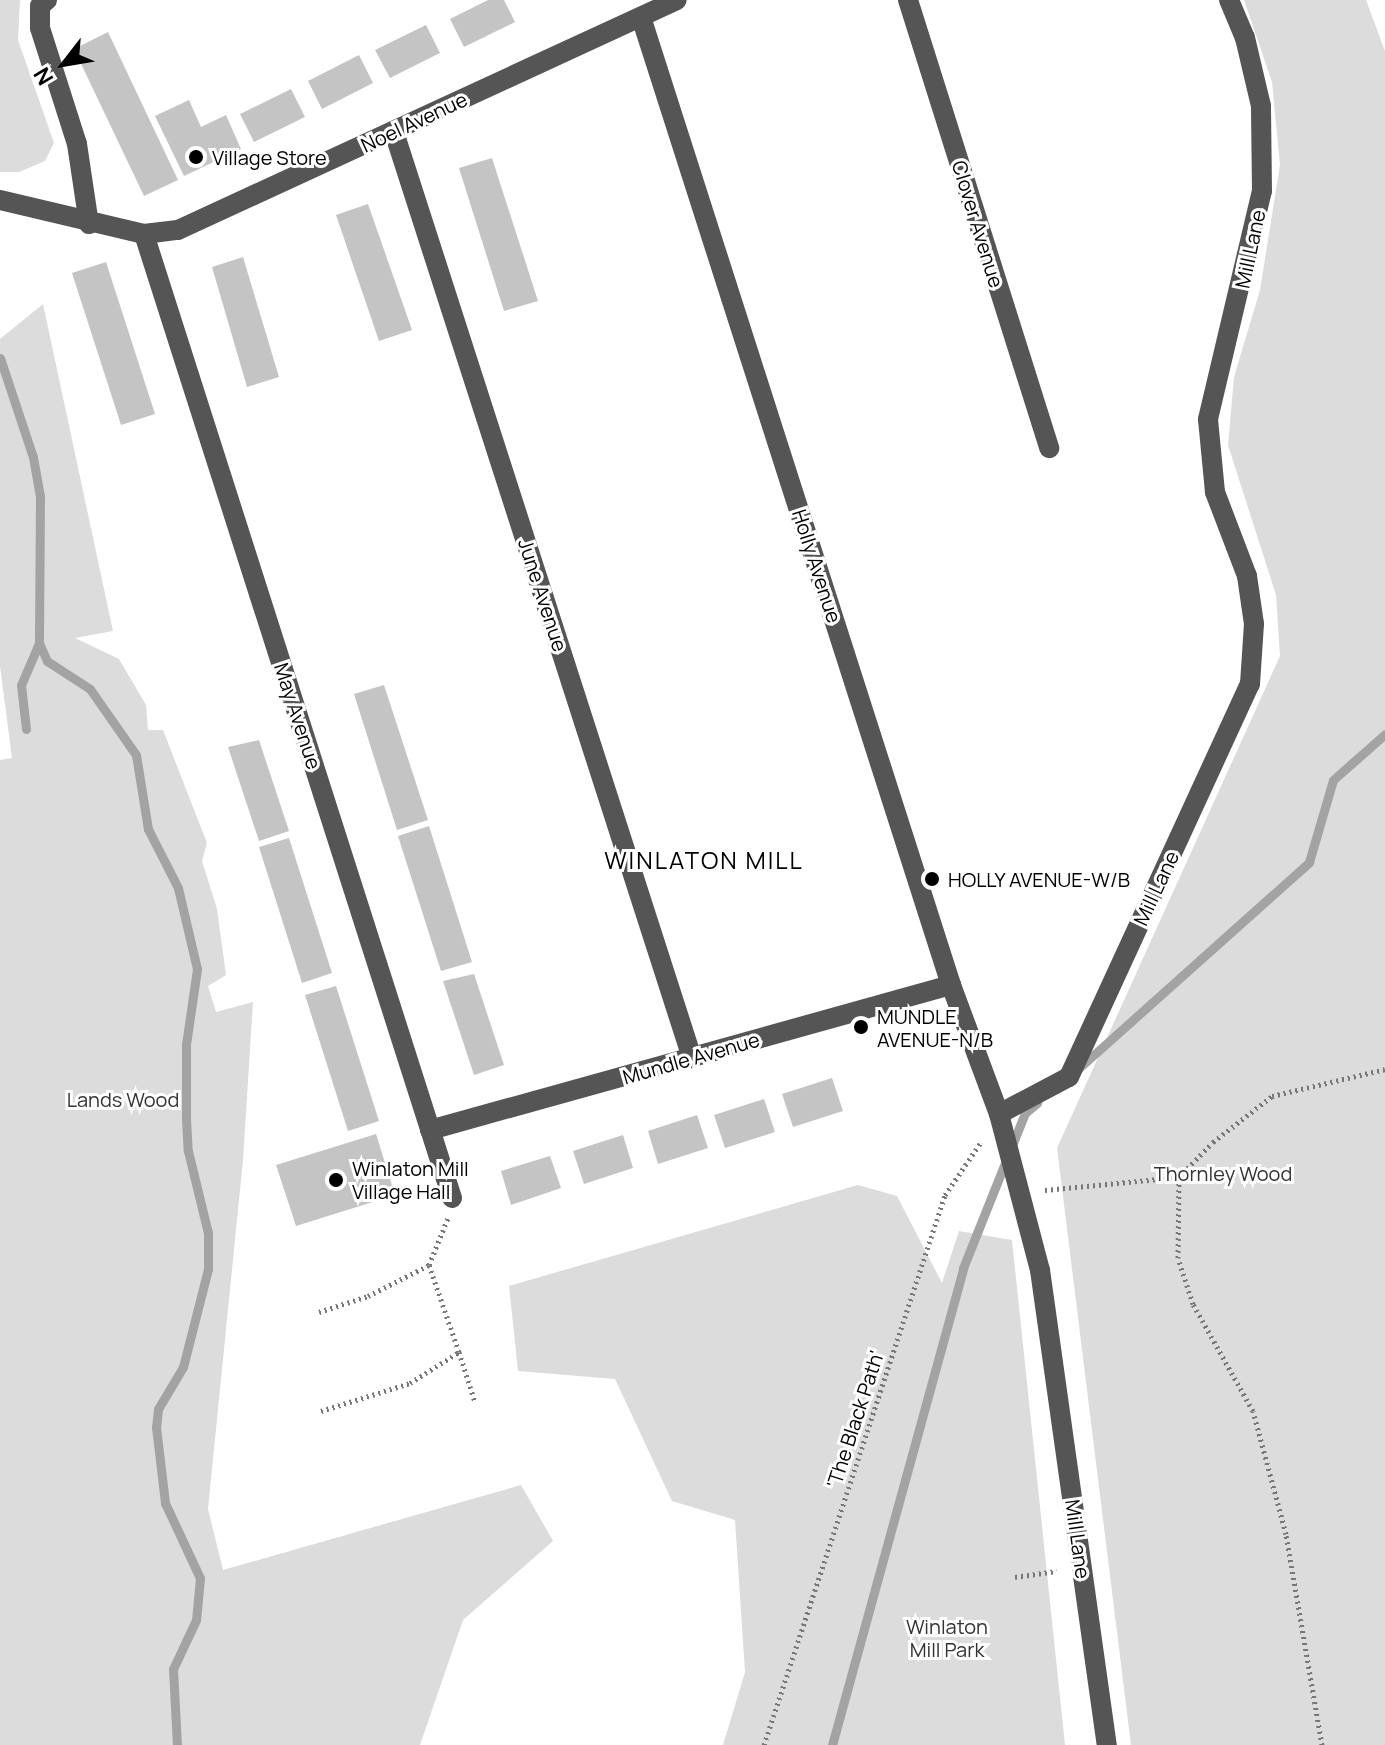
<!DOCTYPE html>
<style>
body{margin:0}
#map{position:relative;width:1385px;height:1745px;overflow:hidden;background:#fff;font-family:Manrope,sans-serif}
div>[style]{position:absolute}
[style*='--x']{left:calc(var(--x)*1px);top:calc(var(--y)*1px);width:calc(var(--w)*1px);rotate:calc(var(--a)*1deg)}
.green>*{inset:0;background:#dcdcdc}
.stream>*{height:9px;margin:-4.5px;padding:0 4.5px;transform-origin:4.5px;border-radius:4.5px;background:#a3a3a3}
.building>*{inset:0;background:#c4c4c4}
.path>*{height:5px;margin-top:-2.5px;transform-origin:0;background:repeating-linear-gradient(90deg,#777 0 2px,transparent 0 6px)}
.minor>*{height:20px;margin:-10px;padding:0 10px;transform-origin:10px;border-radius:10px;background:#555}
.dots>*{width:22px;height:22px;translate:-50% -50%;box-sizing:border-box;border:4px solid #fff;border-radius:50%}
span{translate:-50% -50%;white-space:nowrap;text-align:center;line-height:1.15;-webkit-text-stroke:6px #fff;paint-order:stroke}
.street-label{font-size:20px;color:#000}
.poi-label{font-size:20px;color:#000}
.left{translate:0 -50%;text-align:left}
.park-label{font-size:20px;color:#333}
.quarter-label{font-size:24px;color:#000;letter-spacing:2px}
.north{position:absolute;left:24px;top:24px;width:80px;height:80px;-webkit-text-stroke:6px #fff;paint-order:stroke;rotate:239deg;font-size:22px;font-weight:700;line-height:32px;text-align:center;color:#000}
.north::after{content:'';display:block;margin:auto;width:28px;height:36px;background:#000;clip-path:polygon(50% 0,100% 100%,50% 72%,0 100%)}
</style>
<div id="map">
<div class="green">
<div style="clip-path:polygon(0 0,20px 0,18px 40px,54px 143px,45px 161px,19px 172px,0 172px)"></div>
<div style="clip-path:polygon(1244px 0,1366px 0,1385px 51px,1385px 1745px,1131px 1745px,1057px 1148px,1280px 656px,1276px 595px,1228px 445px,1234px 377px,1260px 290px,1280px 165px,1272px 82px)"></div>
<div style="clip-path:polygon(43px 304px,113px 631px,75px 638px,119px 659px,146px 705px,148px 730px,163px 730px,207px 843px,202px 861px,217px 909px,226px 975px,208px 986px,216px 1012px,253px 1002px,243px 1160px,208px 1509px,223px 1570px,521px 1485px,553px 1541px,463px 1620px,420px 1745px,0 1745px,0 760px,12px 758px,0 666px,0 339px)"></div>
<div style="clip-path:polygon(858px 1185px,897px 1196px,942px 1283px,959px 1231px,1012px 1240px,1065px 1745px,723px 1745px,745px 1672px,735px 1520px,672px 1501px,615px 1379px,518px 1371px,509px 1286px)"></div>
</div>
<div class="stream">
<div style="--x:0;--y:358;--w:104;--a:71.6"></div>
<div style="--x:33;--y:457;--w:40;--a:80"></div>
<div style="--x:40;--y:496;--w:147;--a:90.4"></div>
<div style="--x:39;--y:643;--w:20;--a:66"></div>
<div style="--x:47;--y:661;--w:51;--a:33.1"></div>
<div style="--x:90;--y:689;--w:80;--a:55.1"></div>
<div style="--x:136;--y:755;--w:75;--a:80.8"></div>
<div style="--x:148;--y:829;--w:66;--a:63"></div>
<div style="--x:178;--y:888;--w:83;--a:76.8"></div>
<div style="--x:197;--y:969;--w:76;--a:98.3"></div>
<div style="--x:186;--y:1044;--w:74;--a:90"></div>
<div style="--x:186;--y:1118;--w:33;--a:87"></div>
<div style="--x:188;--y:1151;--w:84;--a:76.3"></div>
<div style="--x:208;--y:1233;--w:36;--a:90"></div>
<div style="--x:208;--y:1269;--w:101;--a:104.3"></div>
<div style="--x:183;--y:1367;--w:49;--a:120.8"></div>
<div style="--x:158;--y:1409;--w:18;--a:96"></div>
<div style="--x:156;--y:1427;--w:77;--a:83.2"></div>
<div style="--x:165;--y:1503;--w:83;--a:65"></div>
<div style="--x:200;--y:1578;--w:42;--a:95.4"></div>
<div style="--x:196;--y:1620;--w:54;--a:115.1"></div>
<div style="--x:173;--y:1669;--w:76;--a:87"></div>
<div style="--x:26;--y:729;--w:44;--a:-96.5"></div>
<div style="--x:21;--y:685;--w:46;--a:-66.8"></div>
<div style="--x:1079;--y:1068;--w:309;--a:-41.8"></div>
<div style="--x:1309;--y:862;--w:85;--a:-73.7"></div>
<div style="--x:1333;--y:780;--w:69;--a:-41.5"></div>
<div style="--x:832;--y:1745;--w:495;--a:-74.6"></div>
<div style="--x:963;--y:1268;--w:167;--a:-68.2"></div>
<div style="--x:1025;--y:1113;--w:16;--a:-40"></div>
</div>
<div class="building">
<div style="clip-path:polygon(488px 0,504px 0,515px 22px,464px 47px,450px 19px)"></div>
<div style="clip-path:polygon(426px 25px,440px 53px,390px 78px,375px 50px)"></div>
<div style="clip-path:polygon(108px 32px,178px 180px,144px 196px,74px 49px)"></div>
<div style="clip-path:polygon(359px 55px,373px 83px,322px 109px,308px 81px)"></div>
<div style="clip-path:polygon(291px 89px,305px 117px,254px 142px,240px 114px)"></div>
<div style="clip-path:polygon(189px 100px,201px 127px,226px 115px,241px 149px,184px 176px,155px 116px)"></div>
<div style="clip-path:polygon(492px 158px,538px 301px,504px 311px,459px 168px)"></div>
<div style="clip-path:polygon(368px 204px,412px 330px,379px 341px,336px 215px)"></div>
<div style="clip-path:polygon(243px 257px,279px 377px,247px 387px,212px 267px)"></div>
<div style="clip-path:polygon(106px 262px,155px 414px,121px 425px,72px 273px)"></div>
<div style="clip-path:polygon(384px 685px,428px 820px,397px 830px,354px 694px)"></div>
<div style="clip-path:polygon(259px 740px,289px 831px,259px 841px,228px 747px)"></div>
<div style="clip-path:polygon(429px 826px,472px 962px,441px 971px,398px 836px)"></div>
<div style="clip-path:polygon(289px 838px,332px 973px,302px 983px,259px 847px)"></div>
<div style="clip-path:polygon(474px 974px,504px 1065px,474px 1075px,443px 981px)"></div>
<div style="clip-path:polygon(336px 986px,379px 1121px,348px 1131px,305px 995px)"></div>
<div style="clip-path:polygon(832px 1078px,843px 1111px,793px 1127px,782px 1094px)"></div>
<div style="clip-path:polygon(764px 1099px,775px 1132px,725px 1148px,714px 1115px)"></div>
<div style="clip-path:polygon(697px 1115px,708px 1148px,658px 1164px,648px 1131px)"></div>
<div style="clip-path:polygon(376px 1134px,395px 1195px,296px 1226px,276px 1165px)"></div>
<div style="clip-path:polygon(623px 1135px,633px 1168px,584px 1184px,573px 1151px)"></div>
<div style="clip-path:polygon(550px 1156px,561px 1188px,511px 1205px,501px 1171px)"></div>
</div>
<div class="path">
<div style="--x:1045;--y:1190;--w:135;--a:-5.5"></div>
<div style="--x:319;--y:1312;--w:52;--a:-18.1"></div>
<div style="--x:368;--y:1296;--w:68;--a:-26.9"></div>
<div style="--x:459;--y:1352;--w:52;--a:72.3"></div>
<div style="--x:321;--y:1411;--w:93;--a:-17.5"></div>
<div style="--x:410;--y:1383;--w:58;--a:-32.3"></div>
<div style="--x:459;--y:1352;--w:92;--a:-109"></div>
<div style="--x:429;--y:1265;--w:51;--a:-68"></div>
<div style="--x:1015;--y:1577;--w:42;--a:-8.1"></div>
<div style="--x:764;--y:1745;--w:579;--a:-71.78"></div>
<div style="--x:945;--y:1195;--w:64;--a:-55.8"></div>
<div style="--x:1322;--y:1745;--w:214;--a:-99.7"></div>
<div style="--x:1286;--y:1534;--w:127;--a:-105"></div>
<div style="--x:1253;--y:1411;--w:123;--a:-119.3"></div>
<div style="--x:1193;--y:1304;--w:48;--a:-108.1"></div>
<div style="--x:1178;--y:1258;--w:81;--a:-89.3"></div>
<div style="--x:1179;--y:1177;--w:49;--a:-45.8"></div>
<div style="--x:1213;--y:1142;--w:75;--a:-37.9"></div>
<div style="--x:1272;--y:1096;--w:116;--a:-13.4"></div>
</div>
<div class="minor">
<div style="--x:47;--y:0;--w:9;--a:139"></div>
<div style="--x:40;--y:6;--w:22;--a:90"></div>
<div style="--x:40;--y:28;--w:122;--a:72.3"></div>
<div style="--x:77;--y:144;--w:81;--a:81.5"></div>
<div style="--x:908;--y:0;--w:470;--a:72.5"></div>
<div style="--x:641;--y:17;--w:1016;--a:72.24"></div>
<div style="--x:951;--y:985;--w:138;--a:69.6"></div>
<div style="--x:999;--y:1114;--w:161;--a:75.3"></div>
<div style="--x:1040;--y:1270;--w:480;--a:82"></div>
<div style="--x:394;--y:132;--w:973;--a:72.16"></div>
<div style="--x:0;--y:200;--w:148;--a:13.3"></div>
<div style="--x:144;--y:234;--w:34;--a:-7"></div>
<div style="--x:178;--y:230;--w:549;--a:-24.75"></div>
<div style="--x:144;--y:234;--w:1012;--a:72.28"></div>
<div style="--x:999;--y:1114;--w:79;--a:-27.9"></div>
<div style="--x:1069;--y:1077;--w:433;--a:-65.3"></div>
<div style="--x:1250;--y:684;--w:60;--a:-86.2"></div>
<div style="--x:1254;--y:624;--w:49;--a:-98.3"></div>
<div style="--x:1247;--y:576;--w:90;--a:-110.9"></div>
<div style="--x:1215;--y:492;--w:73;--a:-95.5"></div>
<div style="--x:1208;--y:419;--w:234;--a:-76.7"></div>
<div style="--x:1262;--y:191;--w:85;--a:-90.7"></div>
<div style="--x:1261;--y:106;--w:70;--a:-103.2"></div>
<div style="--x:1245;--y:38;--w:41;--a:-112.8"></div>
<div style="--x:430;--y:1130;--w:541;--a:-15.55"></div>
</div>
<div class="dots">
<div style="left:196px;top:157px;background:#000"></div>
<div style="left:932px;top:879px;background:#000"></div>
<div style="left:861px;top:1027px;background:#000"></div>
<div style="left:336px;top:1180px;background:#000"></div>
</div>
<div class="street-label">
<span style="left:414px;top:122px;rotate:-25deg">Noel Avenue</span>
<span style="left:978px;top:224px;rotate:73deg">Clover Avenue</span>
<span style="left:1250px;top:249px;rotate:-78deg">Mill Lane</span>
<span style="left:817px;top:566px;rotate:72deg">Holly Avenue</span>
<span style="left:543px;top:595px;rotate:72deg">June Avenue</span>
<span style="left:298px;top:716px;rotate:72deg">May Avenue</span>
<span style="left:1156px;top:888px;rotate:-65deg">Mill Lane</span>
<span style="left:691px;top:1058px;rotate:-16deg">Mundle Avenue</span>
<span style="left:855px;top:1419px;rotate:-72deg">'The Black Path'</span>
<span style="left:1078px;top:1539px;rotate:82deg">Mill Lane</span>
</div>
<div class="poi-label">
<span class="left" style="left:212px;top:157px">Village Store</span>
<span class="left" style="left:948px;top:879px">HOLLY AVENUE-W/B</span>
<span class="left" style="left:877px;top:1028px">MUNDLE<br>AVENUE-N/B</span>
<span class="left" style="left:352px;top:1180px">Winlaton Mill<br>Village Hall</span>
</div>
<div class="park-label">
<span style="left:123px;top:1099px">Lands Wood</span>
<span style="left:1223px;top:1173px">Thornley Wood</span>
<span style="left:947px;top:1638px">Winlaton<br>Mill Park</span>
</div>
<div class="quarter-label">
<span style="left:704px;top:860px">WINLATON MILL</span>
</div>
<div class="north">N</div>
</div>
